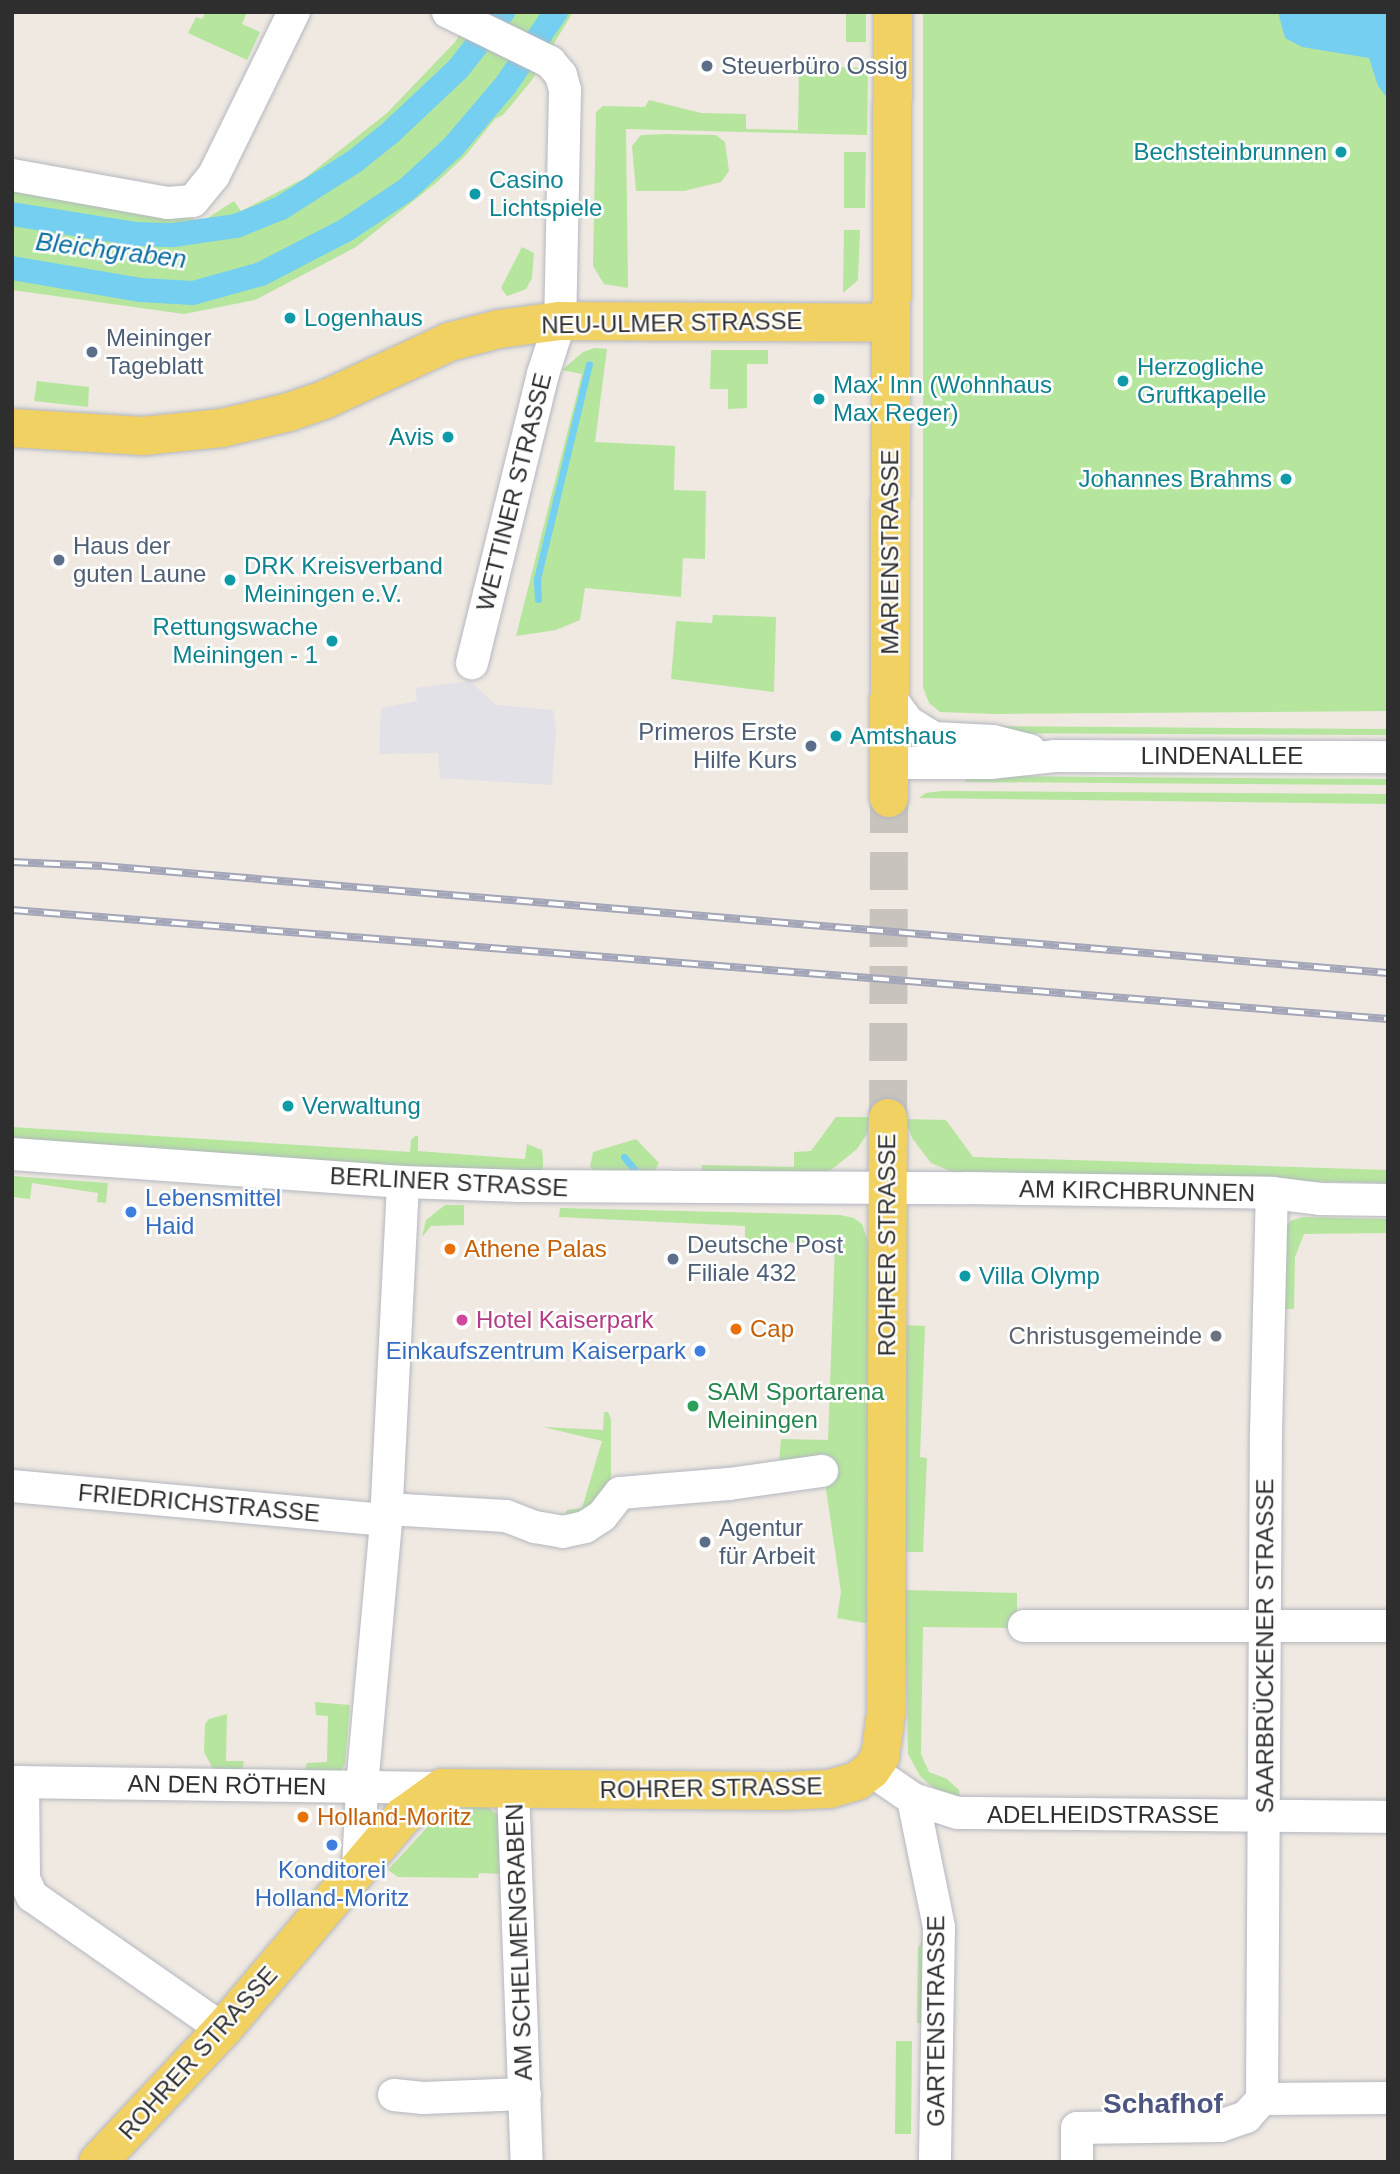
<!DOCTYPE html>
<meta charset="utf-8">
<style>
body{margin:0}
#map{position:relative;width:1400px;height:2174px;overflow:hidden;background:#efe9e1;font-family:Helvetica,sans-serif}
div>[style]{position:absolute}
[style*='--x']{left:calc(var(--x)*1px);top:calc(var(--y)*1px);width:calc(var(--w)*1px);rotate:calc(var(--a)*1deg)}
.industrial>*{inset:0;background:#e3e1e8}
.green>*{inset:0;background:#b6e59e}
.water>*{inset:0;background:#75cff0}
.stream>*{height:7px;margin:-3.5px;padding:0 3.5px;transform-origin:3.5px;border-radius:3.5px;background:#75cff0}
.canal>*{height:24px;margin:-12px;padding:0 12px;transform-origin:12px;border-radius:12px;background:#75cff0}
.major-tunnel>*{height:38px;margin-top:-19px;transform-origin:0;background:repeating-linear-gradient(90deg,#c8c4bd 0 38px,transparent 0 57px)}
.roads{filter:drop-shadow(0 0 2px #b4b7c1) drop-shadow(0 0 2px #b4b7c1)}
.minor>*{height:32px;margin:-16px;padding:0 16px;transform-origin:16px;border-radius:16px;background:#fff}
.major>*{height:38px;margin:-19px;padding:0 19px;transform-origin:19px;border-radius:19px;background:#f2d163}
.rail>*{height:8px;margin-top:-4px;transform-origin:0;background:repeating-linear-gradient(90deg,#fff 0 16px,#a3a6b8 0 32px);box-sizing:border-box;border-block:2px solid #a3a6b8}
.dots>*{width:19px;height:19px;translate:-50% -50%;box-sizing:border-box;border:4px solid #fff;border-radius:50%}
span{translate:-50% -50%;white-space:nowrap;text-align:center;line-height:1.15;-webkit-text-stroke:5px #fff;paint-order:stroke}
.service-label{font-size:24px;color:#4e5e75}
.left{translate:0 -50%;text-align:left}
.right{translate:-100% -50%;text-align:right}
.culture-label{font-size:24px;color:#0d838f}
.street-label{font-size:24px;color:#2e2e2e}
.shop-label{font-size:24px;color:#366cbe}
.food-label{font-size:24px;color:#c56008}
.hotel-label{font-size:24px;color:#b23c85}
.worship-label{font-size:24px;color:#5b616d}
.leisure-label{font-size:24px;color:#27864d}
.water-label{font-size:26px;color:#0d6fa3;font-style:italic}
.quarter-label{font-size:28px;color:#4d5680;font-weight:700}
.frame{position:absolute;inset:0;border:14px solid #2e2e2e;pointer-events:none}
</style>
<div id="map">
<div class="industrial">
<div style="clip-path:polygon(470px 681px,496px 705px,553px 710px,556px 731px,552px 785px,440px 778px,438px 753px,379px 754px,381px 708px,417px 701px,416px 688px)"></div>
</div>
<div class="green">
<div style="clip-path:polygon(206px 12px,247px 12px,242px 24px,260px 32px,247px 60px,188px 33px,196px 17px,202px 19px)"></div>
<div style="clip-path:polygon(475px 12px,573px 12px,532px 80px,503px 115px,495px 119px,465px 156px,437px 182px,356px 247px,255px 300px,184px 314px,12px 290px,12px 187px,203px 221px,234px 201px,241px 211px,305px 178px,387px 113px,455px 42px)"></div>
<div style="clip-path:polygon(846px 12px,866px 12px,866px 42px,846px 42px)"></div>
<div style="clip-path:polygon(923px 12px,1388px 12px,1388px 711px,995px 714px,940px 712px,929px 703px,923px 687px)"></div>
<div style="clip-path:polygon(799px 66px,868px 68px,867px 135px,626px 129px,628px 288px,604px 284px,593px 266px,596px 112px,603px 106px,645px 107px,649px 100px,701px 113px,746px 114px,746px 129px,798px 130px)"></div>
<div style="clip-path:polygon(666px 134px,716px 135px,725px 142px,729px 171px,721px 182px,684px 191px,636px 191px,632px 146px,641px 135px)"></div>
<div style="clip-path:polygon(844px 152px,866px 152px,865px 208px,844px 208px)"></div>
<div style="clip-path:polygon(844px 230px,860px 230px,858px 280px,843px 293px)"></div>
<div style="clip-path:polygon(522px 247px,534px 253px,532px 278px,526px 289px,507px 296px,501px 288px)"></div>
<div style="clip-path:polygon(595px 348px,607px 349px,595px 442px,675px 446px,674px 490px,706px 491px,705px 559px,683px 558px,681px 597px,585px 588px,580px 620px,556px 630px,516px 636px,582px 374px,562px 370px,583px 352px)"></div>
<div style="clip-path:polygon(711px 350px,768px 350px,768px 364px,747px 364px,747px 408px,728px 409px,728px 389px,710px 389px)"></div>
<div style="clip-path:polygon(37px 381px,89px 387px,88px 407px,34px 401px)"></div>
<div style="clip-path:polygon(713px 615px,776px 617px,774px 692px,671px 679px,676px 621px,712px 623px)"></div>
<div style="clip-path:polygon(966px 726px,1388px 729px,1388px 735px,966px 733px)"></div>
<div style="clip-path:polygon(966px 776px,1388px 779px,1388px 785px,965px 782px)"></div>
<div style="clip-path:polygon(942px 791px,1388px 794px,1388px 804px,919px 798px,926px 793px)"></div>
<div style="clip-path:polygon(836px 1117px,871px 1117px,867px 1134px,857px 1149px,831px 1170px,806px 1176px,701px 1175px,702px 1165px,794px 1167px,794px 1152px,811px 1151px)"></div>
<div style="clip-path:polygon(905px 1119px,946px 1120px,973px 1157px,1388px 1170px,1388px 1183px,957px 1174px,931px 1163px,912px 1138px)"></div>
<div style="clip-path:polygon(12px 1127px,410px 1152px,411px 1140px,415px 1136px,418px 1136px,418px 1151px,525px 1159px,527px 1144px,542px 1150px,543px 1158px,543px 1168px,536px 1176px,12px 1142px)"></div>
<div style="clip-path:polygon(636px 1139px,659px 1163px,654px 1172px,594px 1170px,590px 1167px,593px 1152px)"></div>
<div style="clip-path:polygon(12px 1176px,108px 1183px,106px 1203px,97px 1202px,98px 1193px,32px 1183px,30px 1199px,14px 1197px,12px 1204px)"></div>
<div style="clip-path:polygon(445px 1205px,464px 1205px,464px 1225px,431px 1226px,422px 1237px,426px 1220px)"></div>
<div style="clip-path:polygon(560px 1208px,840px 1215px,854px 1218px,862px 1224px,870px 1247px,870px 1624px,837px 1618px,841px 1592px,822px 1462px,779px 1462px,781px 1439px,828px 1440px,835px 1244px,745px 1241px,745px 1226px,559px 1217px)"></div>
<div style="clip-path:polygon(1303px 1217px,1388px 1219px,1388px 1233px,1304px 1234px,1295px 1257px,1294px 1309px,1283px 1309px,1287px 1226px,1290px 1221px)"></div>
<div style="clip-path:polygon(905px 1325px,925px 1326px,920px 1457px,927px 1458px,923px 1552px,905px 1552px)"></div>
<div style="clip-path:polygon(604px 1412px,608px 1412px,611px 1419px,611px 1488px,596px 1508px,563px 1519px,567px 1510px,582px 1508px,602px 1441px,543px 1427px,603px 1430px)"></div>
<div style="clip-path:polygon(905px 1590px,1017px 1593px,1017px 1628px,923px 1627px,921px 1754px,929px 1772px,947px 1779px,959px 1790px,960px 1798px,937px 1790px,929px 1784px,920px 1776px,908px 1754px)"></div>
<div style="clip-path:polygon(315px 1702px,350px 1705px,345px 1764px,341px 1771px,305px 1770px,307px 1763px,327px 1762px,328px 1716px,316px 1715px)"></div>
<div style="clip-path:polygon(227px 1714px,226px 1761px,244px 1761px,242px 1770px,213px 1769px,204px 1752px,205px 1724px,209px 1719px)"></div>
<div style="clip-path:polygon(476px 1805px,486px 1806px,498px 1815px,502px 1874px,479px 1873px,478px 1878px,398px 1877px,388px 1870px,434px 1820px,448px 1812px)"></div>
<div style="clip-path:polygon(927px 1933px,926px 2024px,917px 2023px,918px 1948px)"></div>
<div style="clip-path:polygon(896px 2041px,912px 2041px,911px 2134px,895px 2134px)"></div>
</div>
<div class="water">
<div style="clip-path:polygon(1278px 12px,1388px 12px,1388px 99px,1378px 86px,1369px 58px,1302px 47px,1285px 38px)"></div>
</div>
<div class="stream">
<div style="--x:538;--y:599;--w:20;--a:-93"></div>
<div style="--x:537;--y:579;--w:221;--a:-76.4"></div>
<div style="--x:624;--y:1157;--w:17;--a:50"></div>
</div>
<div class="canal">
<div style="--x:12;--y:214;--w:126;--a:9.2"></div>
<div style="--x:136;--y:234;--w:37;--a:2"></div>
<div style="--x:173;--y:235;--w:64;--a:-8.1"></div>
<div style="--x:236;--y:226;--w:48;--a:-21.8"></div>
<div style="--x:281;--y:208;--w:88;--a:-32.4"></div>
<div style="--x:355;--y:161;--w:45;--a:-38.7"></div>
<div style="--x:390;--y:133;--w:93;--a:-43.3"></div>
<div style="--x:458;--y:69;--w:73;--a:-51.7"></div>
<div style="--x:12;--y:268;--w:131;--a:9.7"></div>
<div style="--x:141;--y:290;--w:52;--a:3.3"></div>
<div style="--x:193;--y:293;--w:71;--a:-15.6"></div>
<div style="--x:261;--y:274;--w:96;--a:-27.4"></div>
<div style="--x:346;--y:230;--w:72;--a:-33.7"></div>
<div style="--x:406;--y:190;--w:64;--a:-42.5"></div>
<div style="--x:453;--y:147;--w:80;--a:-49.6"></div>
<div style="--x:505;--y:86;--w:90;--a:-55.4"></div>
</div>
<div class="major-tunnel">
<div style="--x:888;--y:1118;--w:320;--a:-89.8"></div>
</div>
<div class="roads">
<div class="minor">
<div style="--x:448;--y:12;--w:114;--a:26.1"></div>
<div style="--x:550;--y:62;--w:17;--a:50"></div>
<div style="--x:561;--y:75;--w:16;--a:75"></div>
<div style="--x:565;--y:90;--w:231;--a:91.2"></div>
<div style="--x:560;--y:321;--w:56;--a:107.8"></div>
<div style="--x:543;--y:374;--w:298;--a:103.8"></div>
<div style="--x:12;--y:175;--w:158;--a:10.2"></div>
<div style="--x:168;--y:203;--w:25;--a:-5"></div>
<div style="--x:193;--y:201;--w:33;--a:-51"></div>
<div style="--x:214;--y:175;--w:182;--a:-63.9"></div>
<div style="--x:889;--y:696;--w:32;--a:54"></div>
<div style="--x:908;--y:722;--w:31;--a:32"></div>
<div style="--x:934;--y:738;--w:59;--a:2.9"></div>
<div style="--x:993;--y:741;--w:38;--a:14"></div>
<div style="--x:889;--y:763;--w:101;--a:0"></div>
<div style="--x:990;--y:763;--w:65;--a:-6.1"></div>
<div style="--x:1055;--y:756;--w:333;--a:0.2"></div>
<div style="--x:12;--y:1154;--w:392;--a:4.1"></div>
<div style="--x:403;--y:1182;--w:117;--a:2"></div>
<div style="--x:520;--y:1186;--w:446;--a:0.3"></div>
<div style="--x:966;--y:1188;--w:306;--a:0.9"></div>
<div style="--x:1272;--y:1193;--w:48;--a:7.1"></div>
<div style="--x:1320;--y:1199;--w:68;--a:0.8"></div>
<div style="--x:12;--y:1486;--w:376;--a:5.2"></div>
<div style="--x:387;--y:1509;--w:119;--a:3.4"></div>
<div style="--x:506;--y:1516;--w:31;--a:21"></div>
<div style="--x:535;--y:1527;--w:28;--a:10"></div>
<div style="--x:563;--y:1532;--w:23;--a:-13"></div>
<div style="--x:585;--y:1527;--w:20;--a:-33"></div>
<div style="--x:602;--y:1516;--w:29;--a:-52"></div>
<div style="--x:620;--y:1493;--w:109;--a:-4.7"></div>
<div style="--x:729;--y:1484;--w:94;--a:-8"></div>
<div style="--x:1024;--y:1626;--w:364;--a:0"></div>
<div style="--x:871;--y:1770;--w:51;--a:34.6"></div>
<div style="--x:913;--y:1799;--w:47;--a:17.3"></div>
<div style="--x:958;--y:1813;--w:430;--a:0.5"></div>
<div style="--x:12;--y:1782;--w:430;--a:0.8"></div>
<div style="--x:23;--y:1782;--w:97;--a:89.4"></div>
<div style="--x:24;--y:1879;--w:19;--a:65"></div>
<div style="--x:32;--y:1896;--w:233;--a:34.9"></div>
<div style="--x:513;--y:1789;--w:373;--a:87.9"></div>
<div style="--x:913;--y:1799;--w:131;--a:78.5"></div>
<div style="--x:939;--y:1927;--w:235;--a:91"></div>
<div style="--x:358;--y:1869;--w:83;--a:-87.2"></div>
<div style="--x:362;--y:1786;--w:267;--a:-84.8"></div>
<div style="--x:386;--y:1520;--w:338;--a:-87.1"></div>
<div style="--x:394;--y:2095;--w:29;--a:6"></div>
<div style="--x:423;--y:2098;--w:102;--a:-2.2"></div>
<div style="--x:1262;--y:2099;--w:666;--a:-89.66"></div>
<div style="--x:1266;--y:1433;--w:240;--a:-88.6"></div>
<div style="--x:1077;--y:2162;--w:34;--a:-90"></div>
<div style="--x:1077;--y:2128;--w:143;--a:-0.8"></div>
<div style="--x:1220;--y:2126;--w:28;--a:-19"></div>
<div style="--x:1246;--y:2117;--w:24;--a:-48"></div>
<div style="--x:1262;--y:2099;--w:126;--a:-0.5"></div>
</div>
<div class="major">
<div style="--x:12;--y:428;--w:131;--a:3.5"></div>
<div style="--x:143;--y:436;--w:79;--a:-5.8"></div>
<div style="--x:222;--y:428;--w:69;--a:-13.4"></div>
<div style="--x:289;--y:412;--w:37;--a:-19"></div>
<div style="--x:324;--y:400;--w:138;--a:-24.9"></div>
<div style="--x:449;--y:342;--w:52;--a:-14.6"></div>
<div style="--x:499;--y:329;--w:62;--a:-7.5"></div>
<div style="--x:560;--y:321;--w:330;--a:0.3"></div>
<div style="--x:889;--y:798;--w:786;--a:-89.71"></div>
<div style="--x:98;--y:2162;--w:183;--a:-46.8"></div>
<div style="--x:223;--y:2029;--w:279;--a:-49.8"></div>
<div style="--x:403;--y:1816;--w:48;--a:-35.7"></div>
<div style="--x:442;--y:1788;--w:339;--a:0.5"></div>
<div style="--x:781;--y:1791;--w:48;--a:-2.4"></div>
<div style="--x:829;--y:1789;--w:29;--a:-16"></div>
<div style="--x:857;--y:1781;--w:18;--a:-38"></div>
<div style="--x:871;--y:1770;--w:16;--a:-55"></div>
<div style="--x:880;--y:1757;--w:43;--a:-82.1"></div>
<div style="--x:886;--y:1714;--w:596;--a:-89.81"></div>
</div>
</div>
<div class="rail">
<div style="--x:12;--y:862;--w:90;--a:2.5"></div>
<div style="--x:102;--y:866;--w:1290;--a:4.76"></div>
<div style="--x:12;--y:910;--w:1380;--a:4.53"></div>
</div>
<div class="dots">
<div style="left:707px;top:66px;background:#5c6f8a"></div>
<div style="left:1341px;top:152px;background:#0f9aa8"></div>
<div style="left:475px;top:194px;background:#0f9aa8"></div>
<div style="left:290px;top:318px;background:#0f9aa8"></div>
<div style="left:92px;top:352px;background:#5c6f8a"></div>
<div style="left:1123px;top:381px;background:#0f9aa8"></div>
<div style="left:819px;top:399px;background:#0f9aa8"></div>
<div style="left:448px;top:437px;background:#0f9aa8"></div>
<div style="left:1286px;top:479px;background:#0f9aa8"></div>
<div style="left:59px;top:560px;background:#5c6f8a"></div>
<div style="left:230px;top:580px;background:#0f9aa8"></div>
<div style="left:332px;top:641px;background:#0f9aa8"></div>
<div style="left:836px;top:736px;background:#0f9aa8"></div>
<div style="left:811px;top:746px;background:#5c6f8a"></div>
<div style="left:288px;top:1106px;background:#0f9aa8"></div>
<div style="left:131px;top:1212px;background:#3f7fe0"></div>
<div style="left:450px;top:1249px;background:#e8710a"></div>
<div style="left:673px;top:1259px;background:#5c6f8a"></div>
<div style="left:965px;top:1276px;background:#0f9aa8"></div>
<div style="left:462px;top:1320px;background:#d1479c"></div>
<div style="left:736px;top:1329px;background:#e8710a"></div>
<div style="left:1216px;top:1336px;background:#6b7280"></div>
<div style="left:700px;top:1351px;background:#3f7fe0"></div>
<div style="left:693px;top:1406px;background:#2e9e5b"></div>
<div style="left:705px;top:1542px;background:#5c6f8a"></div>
<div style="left:303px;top:1817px;background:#e8710a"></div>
<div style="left:332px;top:1845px;background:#3f7fe0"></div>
</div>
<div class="service-label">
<span class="left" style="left:721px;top:66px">Steuerbüro Ossig</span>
<span class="left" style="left:106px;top:352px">Meininger<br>Tageblatt</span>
<span class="left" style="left:73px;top:560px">Haus der<br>guten Laune</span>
<span class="right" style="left:797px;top:746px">Primeros Erste<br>Hilfe Kurs</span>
<span class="left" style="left:687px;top:1259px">Deutsche Post<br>Filiale 432</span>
<span class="left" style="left:719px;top:1542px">Agentur<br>für Arbeit</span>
</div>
<div class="culture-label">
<span class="right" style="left:1327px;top:152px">Bechsteinbrunnen</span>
<span class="left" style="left:489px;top:194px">Casino<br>Lichtspiele</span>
<span class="left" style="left:304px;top:318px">Logenhaus</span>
<span class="left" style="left:1137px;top:381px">Herzogliche<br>Gruftkapelle</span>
<span class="left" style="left:833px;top:399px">Max' Inn (Wohnhaus<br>Max Reger)</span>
<span class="right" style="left:434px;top:437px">Avis</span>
<span class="right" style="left:1272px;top:479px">Johannes Brahms</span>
<span class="left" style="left:244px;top:580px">DRK Kreisverband<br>Meiningen e.V.</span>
<span class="right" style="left:318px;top:641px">Rettungswache<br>Meiningen - 1</span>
<span class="left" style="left:850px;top:736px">Amtshaus</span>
<span class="left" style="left:302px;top:1106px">Verwaltung</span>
<span class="left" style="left:979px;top:1276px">Villa Olymp</span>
</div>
<div class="street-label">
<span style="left:672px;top:323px;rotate:-1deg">NEU-ULMER STRASSE</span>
<span style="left:514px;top:492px;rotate:-76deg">WETTINER STRASSE</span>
<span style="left:890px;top:552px;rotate:-90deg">MARIENSTRASSE</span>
<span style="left:1222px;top:756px">LINDENALLEE</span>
<span style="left:449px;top:1182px;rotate:3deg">BERLINER STRASSE</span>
<span style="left:1137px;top:1191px;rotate:1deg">AM KIRCHBRUNNEN</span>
<span style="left:887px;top:1245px;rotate:-90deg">ROHRER STRASSE</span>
<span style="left:199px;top:1503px;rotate:5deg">FRIEDRICHSTRASSE</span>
<span style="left:1265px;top:1646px;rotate:-90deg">SAARBRÜCKENER STRASSE</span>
<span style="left:227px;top:1785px;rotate:1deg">AN DEN RÖTHEN</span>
<span style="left:711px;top:1788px;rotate:-1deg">ROHRER STRASSE</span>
<span style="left:1103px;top:1815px">ADELHEIDSTRASSE</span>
<span style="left:519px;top:1942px;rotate:-92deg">AM SCHELMENGRABEN</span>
<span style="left:936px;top:2021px;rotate:-90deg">GARTENSTRASSE</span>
<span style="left:198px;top:2053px;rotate:-48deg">ROHRER STRASSE</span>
</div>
<div class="shop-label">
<span class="left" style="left:145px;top:1212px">Lebensmittel<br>Haid</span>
<span class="right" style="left:686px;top:1351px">Einkaufszentrum Kaiserpark</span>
<span style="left:332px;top:1884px">Konditorei<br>Holland-Moritz</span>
</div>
<div class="food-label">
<span class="left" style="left:464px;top:1249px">Athene Palas</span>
<span class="left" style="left:750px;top:1329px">Cap</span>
<span class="left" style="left:317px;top:1817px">Holland-Moritz</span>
</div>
<div class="hotel-label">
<span class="left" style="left:476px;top:1320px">Hotel Kaiserpark</span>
</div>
<div class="worship-label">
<span class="right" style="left:1202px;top:1336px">Christusgemeinde</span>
</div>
<div class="leisure-label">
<span class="left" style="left:707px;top:1406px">SAM Sportarena<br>Meiningen</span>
</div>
<div class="water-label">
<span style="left:111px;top:251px;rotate:7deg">Bleichgraben</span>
</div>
<div class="quarter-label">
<span style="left:1163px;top:2104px">Schafhof</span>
</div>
<div class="frame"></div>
</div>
